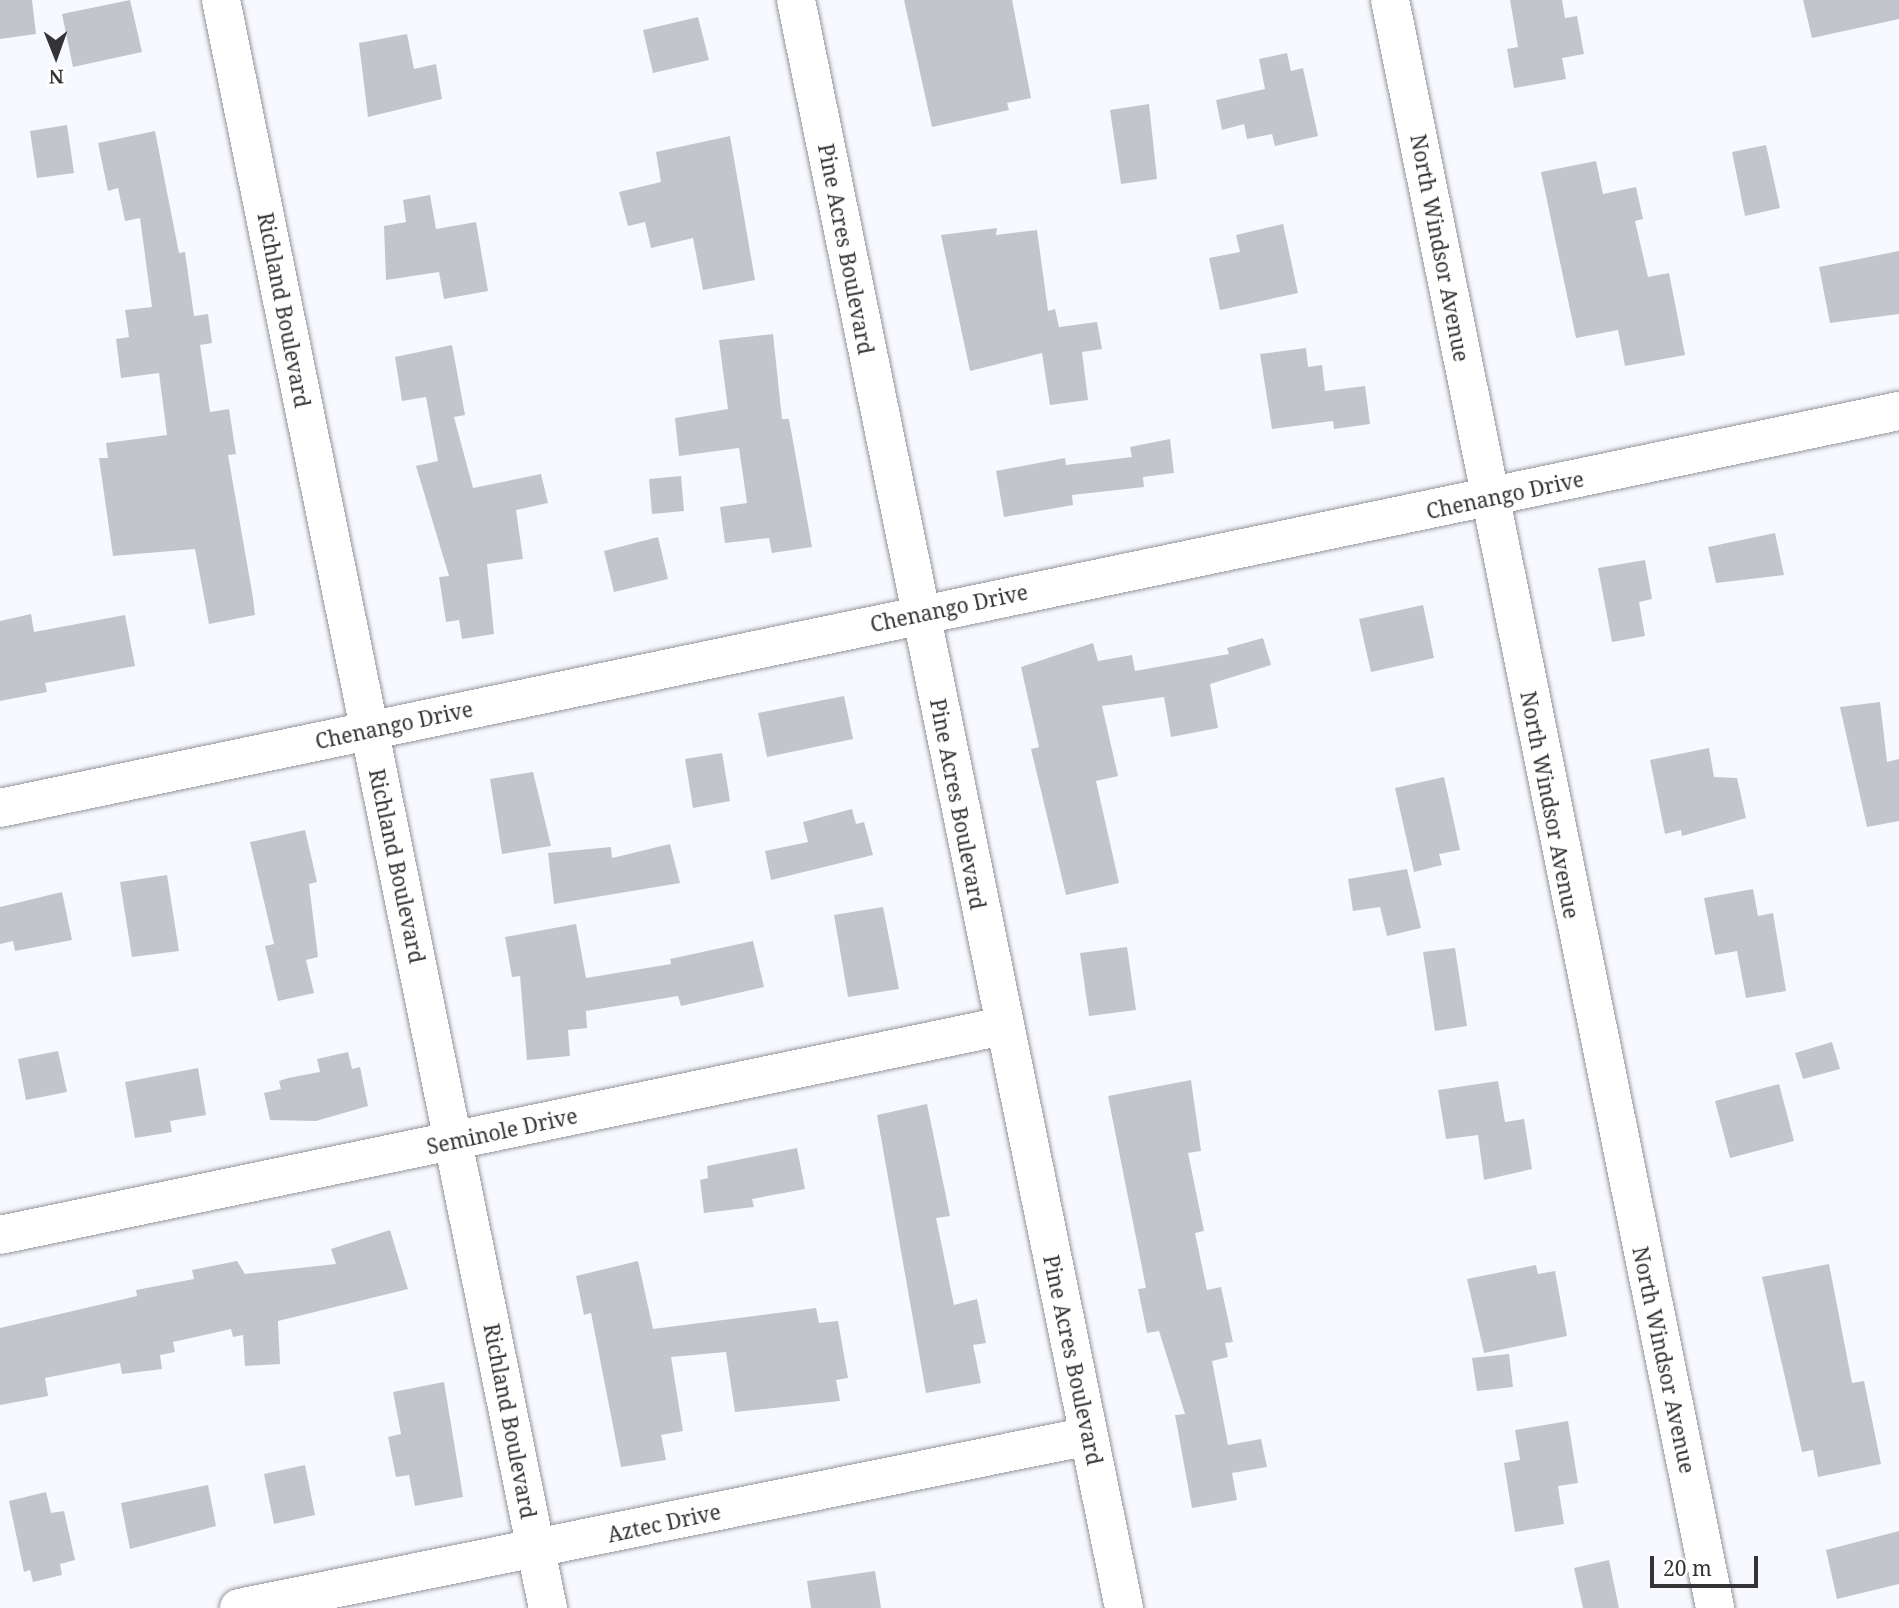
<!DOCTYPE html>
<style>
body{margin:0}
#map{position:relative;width:1899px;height:1608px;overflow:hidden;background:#f7f9fe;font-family:"Noto Serif",serif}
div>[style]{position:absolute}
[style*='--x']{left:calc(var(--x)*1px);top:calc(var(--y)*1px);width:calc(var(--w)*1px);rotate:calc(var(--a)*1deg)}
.building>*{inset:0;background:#c3c5cc}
.roads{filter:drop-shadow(0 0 2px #95969d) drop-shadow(0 0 2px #95969d)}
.minor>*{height:38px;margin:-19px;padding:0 19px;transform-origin:19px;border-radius:19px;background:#fff}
span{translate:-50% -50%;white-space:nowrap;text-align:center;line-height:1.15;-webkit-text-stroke:6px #fff;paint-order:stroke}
.street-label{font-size:21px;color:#343437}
.north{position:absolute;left:21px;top:21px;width:70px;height:70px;-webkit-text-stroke:5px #fff;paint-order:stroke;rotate:179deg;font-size:19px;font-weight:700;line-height:28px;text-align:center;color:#343437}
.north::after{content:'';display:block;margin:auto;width:24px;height:32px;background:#343437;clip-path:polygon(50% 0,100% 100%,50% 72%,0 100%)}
.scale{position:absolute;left:1650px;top:1556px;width:108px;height:32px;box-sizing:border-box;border:4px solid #343437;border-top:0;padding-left:9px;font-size:21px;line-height:24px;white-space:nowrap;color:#343437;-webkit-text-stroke:5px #fff;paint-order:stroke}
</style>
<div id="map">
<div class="building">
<div style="clip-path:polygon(0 0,32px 0,36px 34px,0 39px)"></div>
<div style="clip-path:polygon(130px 0,142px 52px,73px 67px,62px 14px)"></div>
<div style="clip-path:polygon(904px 0,1012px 0,1031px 98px,1007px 103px,1009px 110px,932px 127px)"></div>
<div style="clip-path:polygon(1510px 0,1562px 0,1565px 18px,1577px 16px,1584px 54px,1562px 58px,1566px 79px,1514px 88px,1507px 49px,1518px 47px)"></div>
<div style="clip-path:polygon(1803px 0,1899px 0,1899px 19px,1812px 38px)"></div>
<div style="clip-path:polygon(698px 17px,709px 60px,653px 73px,643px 30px)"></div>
<div style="clip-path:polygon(407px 34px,414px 69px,436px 64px,442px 99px,368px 117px,359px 43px)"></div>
<div style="clip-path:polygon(1287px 53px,1291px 71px,1303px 68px,1318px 136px,1275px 146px,1272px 134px,1247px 139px,1244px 124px,1222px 130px,1216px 100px,1265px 89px,1259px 59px)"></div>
<div style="clip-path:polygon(1149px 104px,1157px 179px,1121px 184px,1110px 110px)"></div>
<div style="clip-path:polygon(67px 125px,74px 173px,37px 178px,30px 131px)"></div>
<div style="clip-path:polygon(155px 131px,179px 253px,185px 252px,194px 316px,208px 314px,212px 343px,200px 345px,210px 412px,229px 409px,236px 454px,228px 455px,253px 598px,255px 615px,209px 624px,195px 549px,113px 556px,99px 458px,108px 458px,106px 443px,167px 435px,159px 373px,121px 378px,116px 339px,129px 337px,125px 310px,152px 307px,140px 218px,125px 221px,118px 188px,108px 191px,98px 143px)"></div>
<div style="clip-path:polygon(730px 136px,755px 280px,703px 290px,693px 238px,651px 248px,645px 222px,628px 226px,619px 192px,661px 182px,656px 152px)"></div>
<div style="clip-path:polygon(1766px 145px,1780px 208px,1745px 216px,1732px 152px)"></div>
<div style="clip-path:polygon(1596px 161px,1603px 194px,1636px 187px,1643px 219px,1635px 221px,1648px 277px,1669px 273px,1685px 355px,1625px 366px,1618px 330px,1576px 338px,1541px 172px)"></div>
<div style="clip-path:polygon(430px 195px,436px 229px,476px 222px,488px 291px,444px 299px,439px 272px,386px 280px,384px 226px,406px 222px,403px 200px)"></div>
<div style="clip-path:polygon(1283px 224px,1298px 293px,1220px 310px,1209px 258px,1240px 252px,1236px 235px)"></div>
<div style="clip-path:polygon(997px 228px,996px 235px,1037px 230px,1048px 311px,1055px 309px,1059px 327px,1097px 322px,1102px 349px,1082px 352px,1088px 400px,1050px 405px,1042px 353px,970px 371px,941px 235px)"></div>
<div style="clip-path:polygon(1899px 251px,1899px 314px,1830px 323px,1819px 267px)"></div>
<div style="clip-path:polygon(773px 334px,782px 419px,789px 419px,812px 547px,772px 553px,769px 538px,725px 543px,720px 507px,747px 503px,739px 448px,679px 456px,675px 418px,728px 409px,719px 340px)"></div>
<div style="clip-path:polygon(452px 345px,465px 415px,454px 417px,473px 488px,541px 474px,548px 503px,516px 510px,523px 559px,487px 564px,494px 634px,462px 639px,459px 620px,446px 622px,439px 577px,449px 576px,416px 466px,438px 461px,426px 397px,402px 401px,395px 357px)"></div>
<div style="clip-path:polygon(1306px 348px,1308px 367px,1322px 365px,1325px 391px,1365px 386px,1370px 424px,1334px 429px,1333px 421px,1272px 429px,1260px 354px)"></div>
<div style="clip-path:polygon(1170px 439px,1174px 473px,1143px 477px,1144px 487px,1072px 495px,1073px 505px,1004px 517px,996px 471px,1065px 458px,1066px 465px,1132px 457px,1130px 447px)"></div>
<div style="clip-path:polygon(681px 476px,684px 511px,652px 514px,649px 479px)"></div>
<div style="clip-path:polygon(1775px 533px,1784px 575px,1716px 583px,1708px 547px)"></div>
<div style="clip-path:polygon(658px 537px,668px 579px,614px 592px,604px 551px)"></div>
<div style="clip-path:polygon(1645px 560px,1652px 599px,1639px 602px,1645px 636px,1612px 642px,1598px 568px)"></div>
<div style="clip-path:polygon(1423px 605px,1434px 658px,1371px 672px,1359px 619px)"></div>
<div style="clip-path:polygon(31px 614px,34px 632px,125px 615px,135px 666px,45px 683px,47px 692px,0 701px,0 621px)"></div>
<div style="clip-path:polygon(1263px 638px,1271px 665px,1210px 684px,1218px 728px,1171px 737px,1164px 697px,1102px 706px,1118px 776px,1096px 781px,1119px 883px,1066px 895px,1031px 749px,1039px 747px,1021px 667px,1093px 643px,1098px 661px,1132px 655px,1135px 671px,1229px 654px,1227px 648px)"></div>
<div style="clip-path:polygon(844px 696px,853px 739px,767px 757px,758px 713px)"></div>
<div style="clip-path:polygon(1880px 702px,1887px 762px,1899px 759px,1899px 821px,1867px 827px,1840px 707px)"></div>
<div style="clip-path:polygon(1709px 748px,1714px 777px,1737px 778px,1746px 818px,1682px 836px,1681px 830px,1665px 834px,1650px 760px)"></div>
<div style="clip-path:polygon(722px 753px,730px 801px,693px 808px,685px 759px)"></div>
<div style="clip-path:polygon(533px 772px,551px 846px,502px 854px,490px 779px)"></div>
<div style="clip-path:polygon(1444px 777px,1460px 850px,1439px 854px,1442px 865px,1414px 872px,1395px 788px)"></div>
<div style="clip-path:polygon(852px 809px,856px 824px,864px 822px,873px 855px,771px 880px,765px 851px,808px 842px,803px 822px)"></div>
<div style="clip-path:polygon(305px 830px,317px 882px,309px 884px,318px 957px,306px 960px,314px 993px,278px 1001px,265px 946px,274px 944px,250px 842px)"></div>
<div style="clip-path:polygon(670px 844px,680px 883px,554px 904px,548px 853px,611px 847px,612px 858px)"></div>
<div style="clip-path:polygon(1407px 869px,1421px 928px,1387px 936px,1380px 907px,1353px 911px,1348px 879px)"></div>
<div style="clip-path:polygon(167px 875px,179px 951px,132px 957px,120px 882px)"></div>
<div style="clip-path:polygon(1753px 889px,1758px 916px,1773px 913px,1786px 991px,1746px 998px,1737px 951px,1715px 955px,1704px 898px)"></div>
<div style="clip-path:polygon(62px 892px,72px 940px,15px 951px,13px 941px,0 944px,0 907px)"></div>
<div style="clip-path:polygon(883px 907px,899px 989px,848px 997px,834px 915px)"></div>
<div style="clip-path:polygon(576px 924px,586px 978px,671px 964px,670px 959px,753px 941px,764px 987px,681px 1006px,678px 996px,586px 1011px,587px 1028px,568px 1030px,570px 1056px,527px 1060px,520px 976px,512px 977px,505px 937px)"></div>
<div style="clip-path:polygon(1127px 947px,1136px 1010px,1089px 1016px,1080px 953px)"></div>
<div style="clip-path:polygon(1455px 948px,1467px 1026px,1435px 1031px,1423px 952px)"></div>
<div style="clip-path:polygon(1832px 1042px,1840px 1069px,1803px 1079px,1795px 1053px)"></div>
<div style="clip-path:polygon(58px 1051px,67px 1092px,26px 1100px,18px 1059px)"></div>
<div style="clip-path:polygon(348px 1052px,352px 1069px,360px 1067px,368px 1106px,316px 1121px,270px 1120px,264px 1093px,281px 1089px,279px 1081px,288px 1078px,320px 1072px,317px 1059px)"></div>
<div style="clip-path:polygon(198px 1068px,206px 1115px,170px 1121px,172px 1132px,135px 1138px,125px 1082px)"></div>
<div style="clip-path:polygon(1191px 1080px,1201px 1151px,1188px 1153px,1204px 1231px,1195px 1233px,1207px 1290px,1221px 1287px,1233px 1342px,1225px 1343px,1228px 1357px,1212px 1361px,1228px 1445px,1261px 1439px,1267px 1467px,1232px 1473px,1237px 1500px,1192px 1508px,1175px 1415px,1185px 1414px,1159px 1331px,1147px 1333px,1138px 1289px,1146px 1288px,1108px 1096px)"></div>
<div style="clip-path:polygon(1498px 1081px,1505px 1122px,1524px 1119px,1532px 1169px,1484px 1180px,1478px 1135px,1446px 1139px,1438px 1090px)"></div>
<div style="clip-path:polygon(1779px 1084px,1794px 1141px,1730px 1158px,1715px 1101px)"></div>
<div style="clip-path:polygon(927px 1104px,950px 1216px,936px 1218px,954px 1305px,977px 1299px,986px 1343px,973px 1345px,981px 1383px,926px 1393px,877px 1115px)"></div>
<div style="clip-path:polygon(797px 1148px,805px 1189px,752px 1199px,754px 1207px,704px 1213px,700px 1180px,708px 1178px,707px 1166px)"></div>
<div style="clip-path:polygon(390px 1230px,408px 1289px,278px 1321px,280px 1364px,245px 1366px,243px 1335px,233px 1337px,231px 1329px,173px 1342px,175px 1352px,160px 1355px,162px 1369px,122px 1374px,120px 1363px,45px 1378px,48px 1396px,0 1405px,0 1328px,137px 1296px,136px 1290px,194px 1279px,192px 1270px,237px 1261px,245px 1274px,336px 1264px,331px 1249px)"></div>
<div style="clip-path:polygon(638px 1261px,653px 1329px,816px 1308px,819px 1323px,838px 1321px,848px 1378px,836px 1380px,840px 1401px,735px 1412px,726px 1352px,671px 1357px,683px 1431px,661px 1435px,666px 1460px,621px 1467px,591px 1313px,584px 1315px,576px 1276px)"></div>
<div style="clip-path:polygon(1829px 1264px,1852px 1383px,1864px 1381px,1881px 1464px,1818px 1477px,1813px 1450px,1802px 1452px,1762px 1277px)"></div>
<div style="clip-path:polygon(1536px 1265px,1538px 1274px,1555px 1271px,1567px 1336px,1484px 1353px,1467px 1279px)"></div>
<div style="clip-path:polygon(1509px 1354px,1513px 1387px,1477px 1391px,1472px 1358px)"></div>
<div style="clip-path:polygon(444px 1382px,463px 1497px,415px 1506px,409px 1475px,396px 1477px,388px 1437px,401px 1434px,393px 1392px)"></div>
<div style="clip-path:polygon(1568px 1421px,1578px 1483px,1558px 1486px,1564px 1524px,1515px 1532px,1504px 1463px,1520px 1460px,1515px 1430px)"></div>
<div style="clip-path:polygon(305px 1465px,315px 1515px,274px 1524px,264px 1474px)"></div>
<div style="clip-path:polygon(208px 1485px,216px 1526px,130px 1549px,121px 1503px)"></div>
<div style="clip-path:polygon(46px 1492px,51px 1513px,64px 1511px,75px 1560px,60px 1564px,62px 1575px,33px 1582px,30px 1570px,24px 1572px,9px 1501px)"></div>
<div style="clip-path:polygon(1899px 1531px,1899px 1584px,1837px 1599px,1826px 1550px)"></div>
<div style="clip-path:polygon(1609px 1560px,1619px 1608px,1583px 1608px,1574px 1568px)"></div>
<div style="clip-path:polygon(875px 1571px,881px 1608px,811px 1608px,807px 1581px)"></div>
</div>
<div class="roads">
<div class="minor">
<div style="--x:221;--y:0;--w:1641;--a:78.51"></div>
<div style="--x:796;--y:0;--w:1641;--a:78.47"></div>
<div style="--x:1390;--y:0;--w:1641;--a:78.57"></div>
<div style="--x:0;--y:808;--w:1940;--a:-11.81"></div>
<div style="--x:0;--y:1235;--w:1025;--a:-11.77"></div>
<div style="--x:239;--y:1608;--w:867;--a:-11.44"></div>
</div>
</div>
<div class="street-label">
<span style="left:1440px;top:248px;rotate:79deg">North Windsor Avenue</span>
<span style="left:846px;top:249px;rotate:79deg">Pine Acres Boulevard</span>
<span style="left:284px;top:310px;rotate:79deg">Richland Boulevard</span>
<span style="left:1505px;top:495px;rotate:-12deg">Chenango Drive</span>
<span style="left:949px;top:608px;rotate:-12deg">Chenango Drive</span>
<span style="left:394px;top:725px;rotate:-12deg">Chenango Drive</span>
<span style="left:958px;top:804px;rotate:79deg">Pine Acres Boulevard</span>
<span style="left:1550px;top:805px;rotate:79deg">North Windsor Avenue</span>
<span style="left:397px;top:866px;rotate:78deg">Richland Boulevard</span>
<span style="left:502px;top:1131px;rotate:-12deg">Seminole Drive</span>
<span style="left:1073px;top:1360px;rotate:78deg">Pine Acres Boulevard</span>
<span style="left:1664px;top:1360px;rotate:78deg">North Windsor Avenue</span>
<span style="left:510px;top:1421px;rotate:79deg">Richland Boulevard</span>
<span style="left:664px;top:1523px;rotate:-12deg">Aztec Drive</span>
</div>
<div class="north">N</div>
<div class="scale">20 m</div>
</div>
